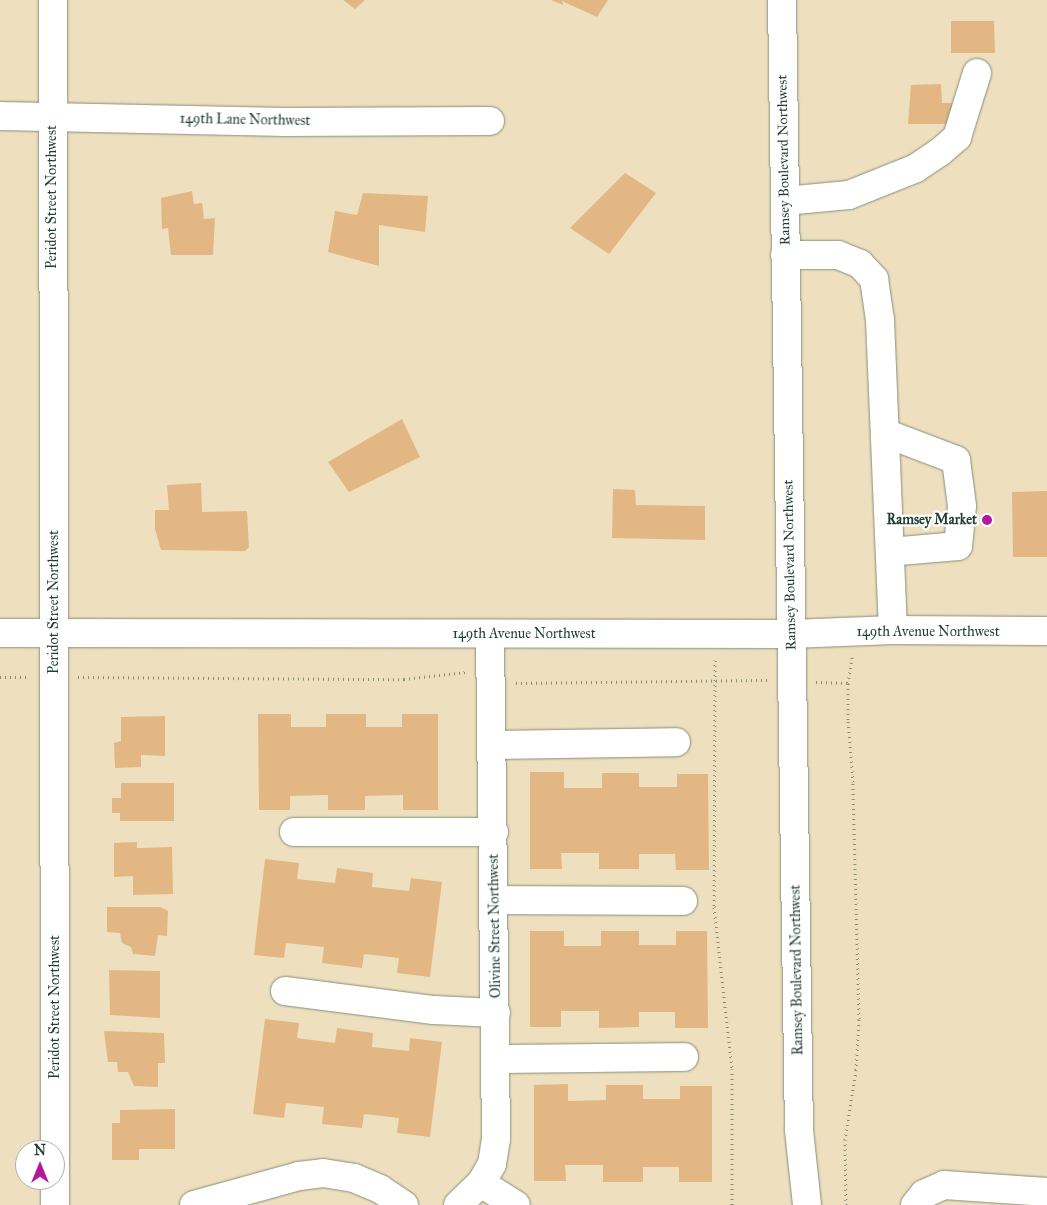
<!DOCTYPE html>
<style>
body{margin:0}
#map{position:relative;width:1047px;height:1205px;overflow:hidden;background:#eee0bf;font-family:"IM FELL Great Primer",serif}
div>[style]{position:absolute}
[style*='--x']{left:calc(var(--x)*1px);top:calc(var(--y)*1px);width:calc(var(--w)*1px);rotate:calc(var(--a)*1deg)}
.building>*{inset:0;background:#e2b783}
.path>*{height:3px;margin-top:-1.5px;transform-origin:0;background:repeating-linear-gradient(90deg,#868e7a 0 1px,transparent 0 5px)}
.roads{filter:drop-shadow(0 0 1px #868e7a) drop-shadow(0 0 1px #868e7a)}
.minor>*{height:28px;margin:-14px;padding:0 14px;transform-origin:14px;border-radius:14px;background:#fff}
.dots>*{width:14px;height:14px;translate:-50% -50%;box-sizing:border-box;border:2px solid #fff;border-radius:50%}
span{translate:-50% -50%;white-space:nowrap;text-align:center;line-height:1.15;-webkit-text-stroke:4.5px #fff;paint-order:stroke}
.street-label{font-size:14px;color:#1f3d34}
.poi-label{font-size:14px;color:#1f3d34;font-weight:700}
.right{translate:-100% -50%;text-align:right}
.north{position:absolute;left:15px;top:1140px;width:50px;height:50px;box-sizing:border-box;background:#fff;border:1px solid #a5b1ae;border-radius:50%;rotate:0deg;font-size:14px;font-weight:700;line-height:20px;text-align:center;color:#1f3d34}
.north::after{content:'';display:block;margin:auto;width:18px;height:22px;background:#b5179e;clip-path:polygon(50% 0,100% 100%,50% 72%,0 100%)}
</style>
<div id="map">
<div class="building">
<div style="clip-path:polygon(343px 0,365px 0,355px 9px)"></div>
<div style="clip-path:polygon(551px 0,608px 0,597px 17px,562px 1px,563px 5px)"></div>
<div style="clip-path:polygon(951px 21px,994px 21px,995px 53px,951px 53px)"></div>
<div style="clip-path:polygon(941px 84px,942px 103px,952px 103px,952px 124px,908px 124px,911px 85px)"></div>
<div style="clip-path:polygon(625px 173px,656px 193px,609px 254px,570px 228px)"></div>
<div style="clip-path:polygon(192px 191px,194px 204px,202px 203px,204px 219px,215px 218px,213px 255px,171px 255px,168px 228px,162px 229px,161px 198px)"></div>
<div style="clip-path:polygon(363px 193px,428px 196px,425px 232px,379px 225px,379px 266px,328px 252px,335px 211px,357px 215px)"></div>
<div style="clip-path:polygon(402px 419px,420px 457px,349px 492px,328px 462px)"></div>
<div style="clip-path:polygon(201px 483px,202px 512px,247px 511px,249px 547px,245px 551px,161px 550px,155px 529px,155px 510px,169px 510px,167px 485px)"></div>
<div style="clip-path:polygon(613px 489px,635px 490px,636px 505px,705px 506px,705px 540px,612px 538px)"></div>
<div style="clip-path:polygon(1047px 491px,1047px 557px,1013px 557px,1012px 492px)"></div>
<div style="clip-path:polygon(258px 714px,291px 714px,291px 727px,326px 727px,326px 714px,366px 714px,366px 727px,402px 727px,402px 714px,438px 714px,438px 810px,403px 810px,403px 795px,365px 796px,365px 810px,328px 810px,328px 795px,290px 796px,290px 810px,259px 810px)"></div>
<div style="clip-path:polygon(165px 716px,165px 756px,141px 755px,141px 767px,115px 768px,114px 743px,121px 741px,121px 717px)"></div>
<div style="clip-path:polygon(530px 772px,564px 772px,564px 788px,602px 788px,602px 773px,639px 773px,639px 787px,677px 787px,677px 774px,708px 774px,709px 870px,676px 870px,675px 854px,639px 854px,639px 869px,599px 869px,599px 853px,561px 853px,562px 869px,530px 869px)"></div>
<div style="clip-path:polygon(121px 783px,174px 783px,174px 821px,120px 821px,120px 813px,112px 813px,112px 798px,121px 798px)"></div>
<div style="clip-path:polygon(137px 842px,137px 848px,172px 847px,173px 894px,133px 895px,133px 876px,114px 877px,114px 843px)"></div>
<div style="clip-path:polygon(265px 859px,299px 863px,297px 879px,335px 883px,337px 868px,373px 873px,372px 887px,409px 891px,411px 878px,442px 882px,430px 977px,397px 973px,399px 958px,364px 954px,362px 968px,322px 963px,324px 947px,286px 943px,284px 958px,254px 955px)"></div>
<div style="clip-path:polygon(107px 907px,160px 907px,168px 911px,167px 936px,158px 935px,155px 956px,133px 954px,131px 947px,122px 943px,120px 933px,107px 932px)"></div>
<div style="clip-path:polygon(530px 931px,564px 931px,564px 946px,601px 946px,601px 931px,639px 931px,639px 945px,676px 945px,676px 931px,707px 931px,708px 1028px,675px 1028px,675px 1012px,639px 1012px,639px 1027px,599px 1028px,599px 1011px,561px 1011px,561px 1027px,530px 1027px)"></div>
<div style="clip-path:polygon(109px 970px,160px 971px,160px 1018px,110px 1015px)"></div>
<div style="clip-path:polygon(265px 1019px,299px 1023px,297px 1038px,335px 1043px,337px 1028px,373px 1033px,372px 1047px,409px 1051px,410px 1038px,442px 1042px,430px 1137px,397px 1133px,399px 1118px,364px 1114px,362px 1128px,322px 1124px,324px 1107px,286px 1103px,284px 1118px,253px 1114px)"></div>
<div style="clip-path:polygon(104px 1031px,164px 1033px,165px 1063px,158px 1063px,158px 1087px,134px 1086px,128px 1072px,118px 1072px,117px 1062px,108px 1062px)"></div>
<div style="clip-path:polygon(568px 1084px,568px 1101px,606px 1100px,606px 1085px,643px 1085px,643px 1099px,680px 1099px,680px 1086px,712px 1086px,712px 1182px,679px 1182px,679px 1167px,643px 1167px,643px 1182px,603px 1182px,603px 1165px,565px 1165px,566px 1181px,534px 1181px,534px 1085px)"></div>
<div style="clip-path:polygon(175px 1109px,175px 1149px,139px 1149px,139px 1160px,112px 1160px,112px 1123px,120px 1123px,120px 1110px)"></div>
</div>
<div class="path">
<div style="--x:715;--y:660;--w:247;--a:90.2"></div>
<div style="--x:714;--y:907;--w:163;--a:83.7"></div>
<div style="--x:732;--y:1069;--w:136;--a:90"></div>
<div style="--x:0;--y:677;--w:29;--a:0"></div>
<div style="--x:78;--y:677;--w:326;--a:0.4"></div>
<div style="--x:404;--y:679;--w:63;--a:-6.3"></div>
<div style="--x:816;--y:682;--w:32;--a:2"></div>
<div style="--x:516;--y:683;--w:251;--a:-0.7"></div>
<div style="--x:846;--y:1205;--w:65;--a:-90.9"></div>
<div style="--x:845;--y:1140;--w:71;--a:-81.1"></div>
<div style="--x:856;--y:1070;--w:51;--a:-86.6"></div>
<div style="--x:859;--y:1019;--w:237;--a:-91.5"></div>
<div style="--x:853;--y:782;--w:62;--a:-94.6"></div>
<div style="--x:848;--y:720;--w:37;--a:-90"></div>
<div style="--x:848;--y:683;--w:26;--a:-81"></div>
</div>
<div class="roads">
<div class="minor">
<div style="--x:53;--y:0;--w:1205;--a:89.9"></div>
<div style="--x:782;--y:0;--w:1130;--a:89.14"></div>
<div style="--x:799;--y:1130;--w:75;--a:83.9"></div>
<div style="--x:0;--y:116;--w:285;--a:1.2"></div>
<div style="--x:285;--y:122;--w:205;--a:-0.3"></div>
<div style="--x:785;--y:201;--w:64;--a:-5.4"></div>
<div style="--x:849;--y:195;--w:72;--a:-21.9"></div>
<div style="--x:916;--y:168;--w:29;--a:-34"></div>
<div style="--x:940;--y:152;--w:23;--a:-41"></div>
<div style="--x:957;--y:137;--w:67;--a:-72.6"></div>
<div style="--x:785;--y:255;--w:53;--a:0"></div>
<div style="--x:838;--y:255;--w:24;--a:22"></div>
<div style="--x:860;--y:264;--w:21;--a:47"></div>
<div style="--x:874;--y:279;--w:41;--a:81.7"></div>
<div style="--x:880;--y:320;--w:310;--a:87.6"></div>
<div style="--x:885;--y:433;--w:76;--a:20.8"></div>
<div style="--x:956;--y:460;--w:46;--a:82.6"></div>
<div style="--x:962;--y:506;--w:40;--a:95.7"></div>
<div style="--x:958;--y:546;--w:68;--a:175"></div>
<div style="--x:0;--y:633;--w:791;--a:0.07"></div>
<div style="--x:791;--y:634;--w:102;--a:-2.2"></div>
<div style="--x:893;--y:630;--w:154;--a:0.4"></div>
<div style="--x:492;--y:745;--w:184;--a:-0.9"></div>
<div style="--x:294;--y:832;--w:200;--a:0"></div>
<div style="--x:494;--y:900;--w:189;--a:0.3"></div>
<div style="--x:285;--y:991;--w:150;--a:7.3"></div>
<div style="--x:434;--y:1010;--w:62;--a:2.8"></div>
<div style="--x:495;--y:1059;--w:189;--a:-0.6"></div>
<div style="--x:481;--y:1183;--w:41;--a:32.2"></div>
<div style="--x:194;--y:1205;--w:109;--a:-15.4"></div>
<div style="--x:299;--y:1176;--w:24;--a:-7"></div>
<div style="--x:323;--y:1173;--w:31;--a:9"></div>
<div style="--x:354;--y:1178;--w:28;--a:23"></div>
<div style="--x:380;--y:1189;--w:29;--a:34"></div>
<div style="--x:458;--y:1205;--w:32;--a:-44"></div>
<div style="--x:481;--y:1183;--w:22;--a:-60"></div>
<div style="--x:492;--y:1164;--w:25;--a:-81"></div>
<div style="--x:496;--y:1139;--w:505;--a:-90.68"></div>
<div style="--x:915;--y:1205;--w:14;--a:-51"></div>
<div style="--x:924;--y:1194;--w:22;--a:-24"></div>
<div style="--x:944;--y:1185;--w:103;--a:3.9"></div>
</div>
</div>
<div class="dots">
<div style="left:987px;top:520px;background:#b5179e"></div>
</div>
<div class="street-label">
<span style="left:245px;top:120px;rotate:1deg">149th Lane Northwest</span>
<span style="left:784px;top:160px;rotate:-91deg">Ramsey Boulevard Northwest</span>
<span style="left:52px;top:197px;rotate:-90deg">Peridot Street Northwest</span>
<span style="left:790px;top:565px;rotate:-91deg">Ramsey Boulevard Northwest</span>
<span style="left:54px;top:602px;rotate:-90deg">Peridot Street Northwest</span>
<span style="left:928px;top:632px">149th Avenue Northwest</span>
<span style="left:524px;top:634px">149th Avenue Northwest</span>
<span style="left:495px;top:926px;rotate:-91deg">Olivine Street Northwest</span>
<span style="left:797px;top:970px;rotate:-91deg">Ramsey Boulevard Northwest</span>
<span style="left:55px;top:1007px;rotate:-90deg">Peridot Street Northwest</span>
</div>
<div class="poi-label">
<span class="right" style="left:977px;top:520px">Ramsey Market</span>
</div>
<div class="north">N</div>
</div>
